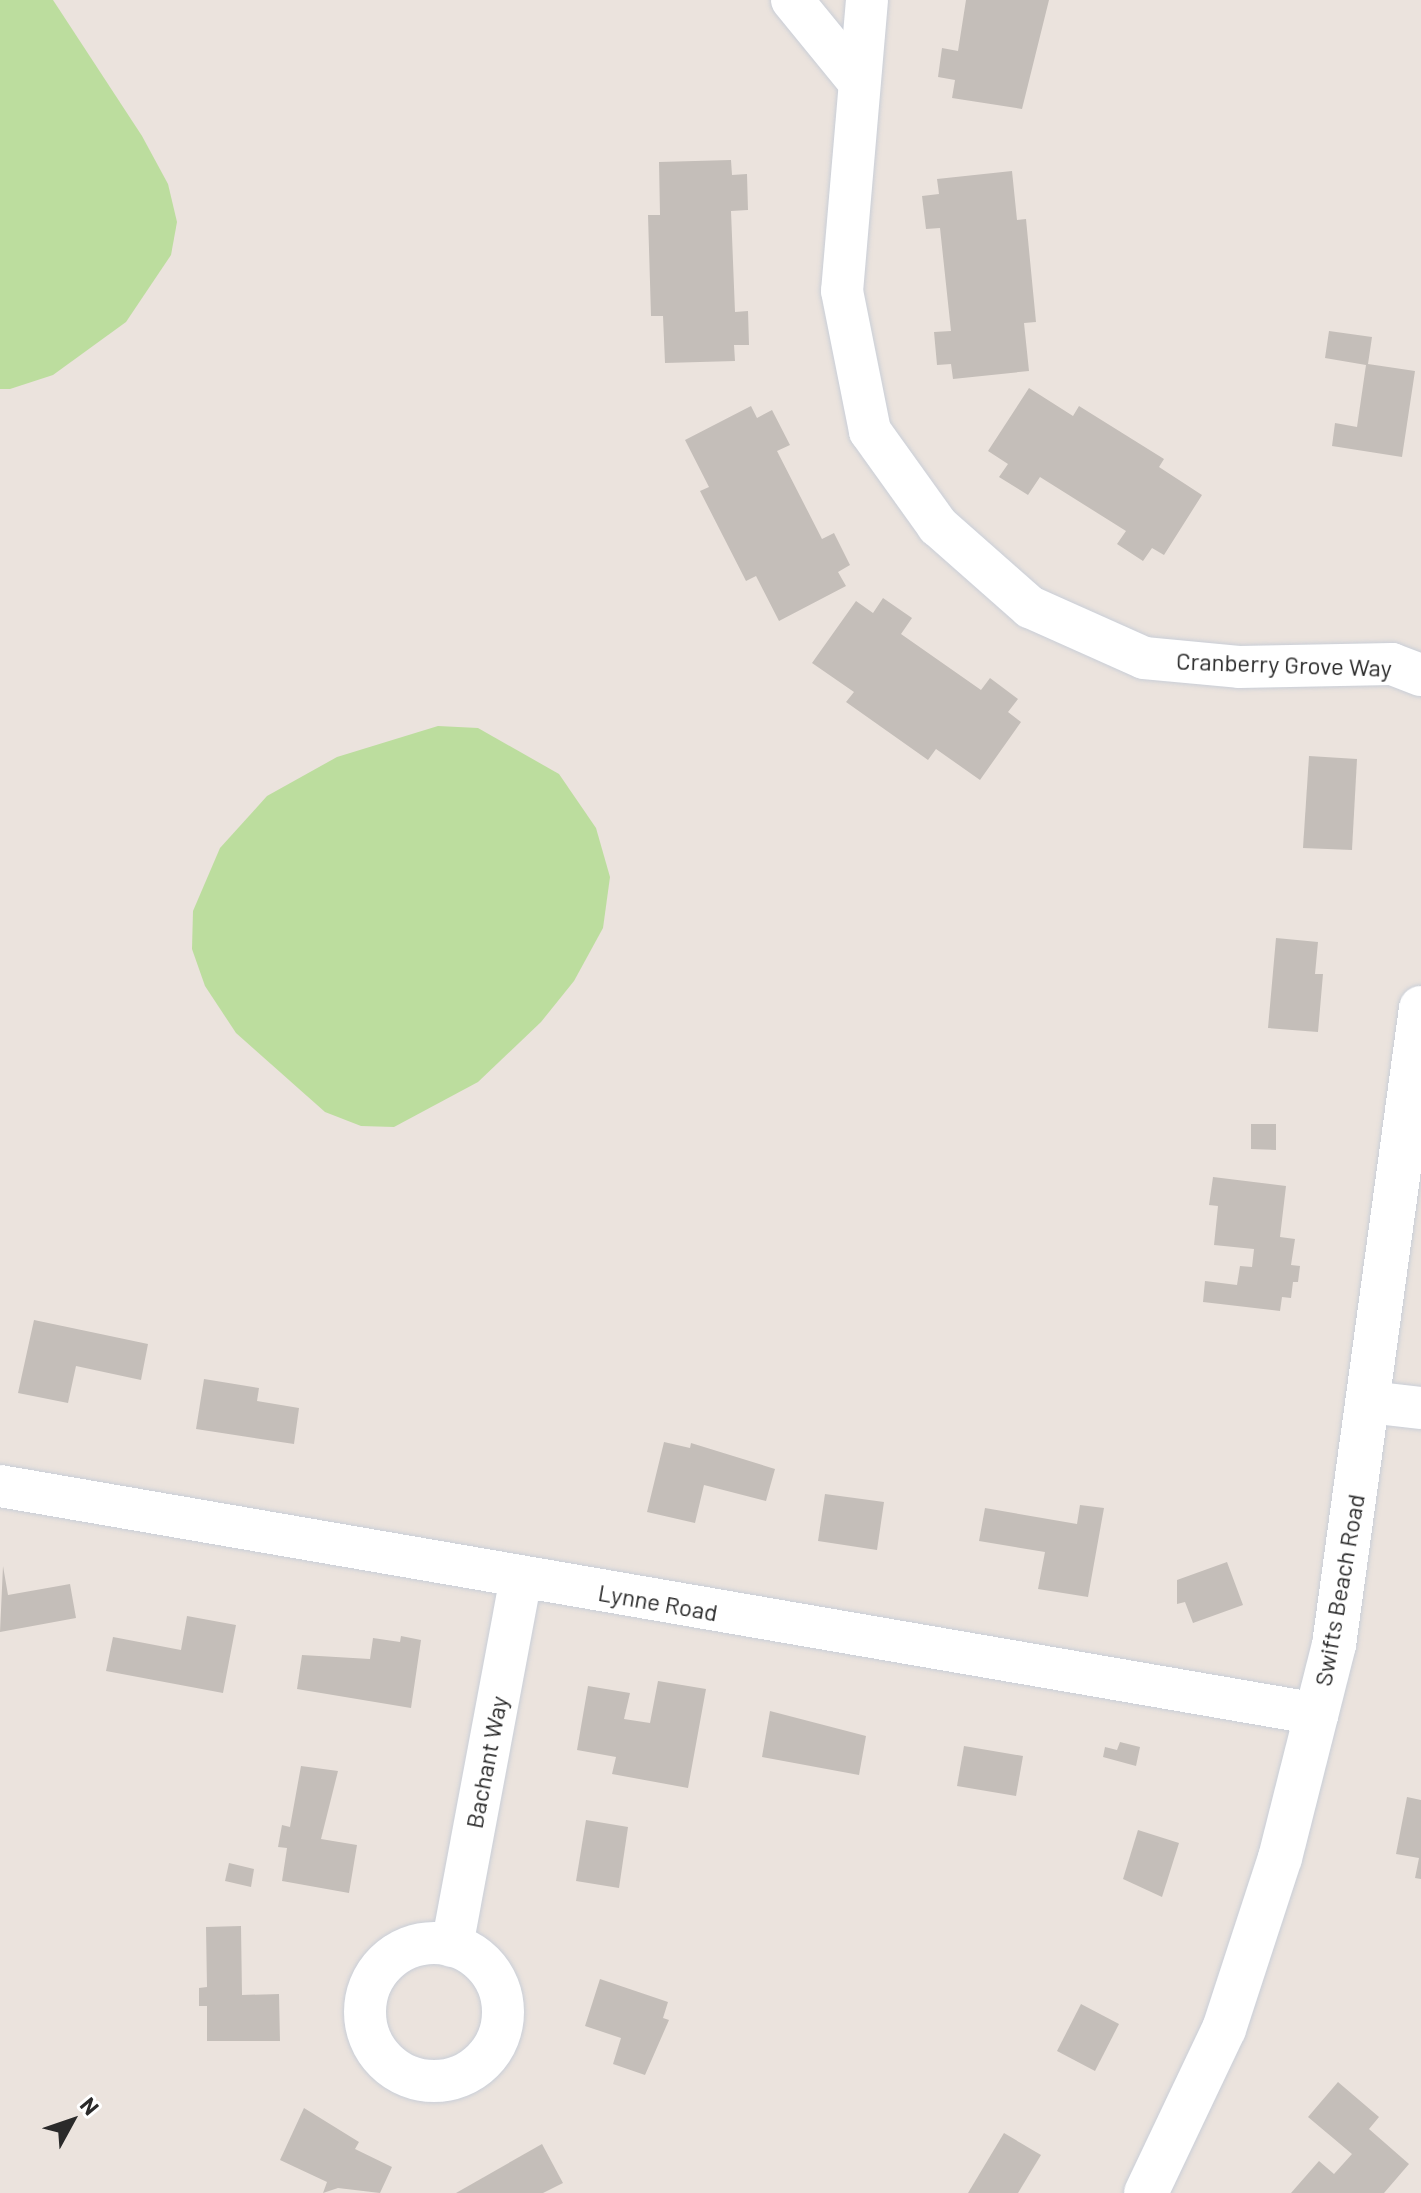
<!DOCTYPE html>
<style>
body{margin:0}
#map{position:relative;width:1421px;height:2193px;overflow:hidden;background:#ebe3dd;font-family:Barlow,sans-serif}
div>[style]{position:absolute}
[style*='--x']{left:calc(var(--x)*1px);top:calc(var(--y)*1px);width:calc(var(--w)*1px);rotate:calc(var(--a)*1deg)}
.green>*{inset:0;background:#bcdd9e}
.building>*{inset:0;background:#c4beb9}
.roads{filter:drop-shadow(0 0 2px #c9ced7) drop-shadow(0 0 2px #c9ced7)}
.street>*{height:42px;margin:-21px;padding:0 21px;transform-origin:21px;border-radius:21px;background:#fff}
.street>.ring{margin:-21px;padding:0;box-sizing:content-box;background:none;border:42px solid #fff;border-radius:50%}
.secondary>*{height:44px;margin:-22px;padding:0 22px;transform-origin:22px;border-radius:22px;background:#fff}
span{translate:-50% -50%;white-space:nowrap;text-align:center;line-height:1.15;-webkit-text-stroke:6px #fff;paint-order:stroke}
.street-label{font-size:24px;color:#2a2a2a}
.north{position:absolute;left:32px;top:2081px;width:80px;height:80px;-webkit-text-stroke:6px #fff;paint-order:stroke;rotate:50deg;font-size:22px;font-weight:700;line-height:32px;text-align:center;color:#2a2a2a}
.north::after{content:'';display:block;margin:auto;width:28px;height:36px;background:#2a2a2a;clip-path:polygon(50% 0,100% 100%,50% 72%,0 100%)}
</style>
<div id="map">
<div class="green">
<div style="clip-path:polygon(0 0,53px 0,142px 136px,168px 184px,177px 222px,171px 255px,126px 322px,53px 375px,10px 389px,0 389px)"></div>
<div style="clip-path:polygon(438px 726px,478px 728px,559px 774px,596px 828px,610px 877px,603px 928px,574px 981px,541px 1022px,478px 1082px,394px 1127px,361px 1126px,325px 1112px,236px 1033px,205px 986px,192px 949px,193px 911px,220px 848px,267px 796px,337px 757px)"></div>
</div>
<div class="building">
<div style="clip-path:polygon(966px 0,1049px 0,1022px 109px,952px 98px,955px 80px,938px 77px,942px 48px,958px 51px)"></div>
<div style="clip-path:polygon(731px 160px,732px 175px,747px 174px,748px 210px,731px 211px,735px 312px,748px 311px,749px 345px,734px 345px,735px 361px,665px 363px,663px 316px,651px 316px,648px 215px,660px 215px,659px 162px)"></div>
<div style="clip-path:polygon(1012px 171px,1017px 220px,1026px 219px,1036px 322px,1024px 323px,1029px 371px,953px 379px,951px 364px,937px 365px,934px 332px,951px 331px,940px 228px,926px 229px,922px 196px,939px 194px,937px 179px)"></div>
<div style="clip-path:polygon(1329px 331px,1372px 337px,1368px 364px,1415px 371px,1402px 457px,1332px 446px,1335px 423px,1357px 427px,1366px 365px,1325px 358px)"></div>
<div style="clip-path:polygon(1029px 388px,1073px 416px,1079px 406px,1164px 459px,1159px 467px,1202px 495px,1164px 555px,1152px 548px,1143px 561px,1117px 544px,1126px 531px,1040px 477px,1028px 495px,999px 477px,1008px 464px,988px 451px)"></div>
<div style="clip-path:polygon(751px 406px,757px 418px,772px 410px,790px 445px,777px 451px,822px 539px,834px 533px,850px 565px,838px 572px,846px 586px,779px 621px,756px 576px,746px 581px,700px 491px,709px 487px,685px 440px)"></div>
<div style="clip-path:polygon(883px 598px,912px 618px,901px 634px,981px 690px,990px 678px,1018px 699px,1008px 712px,1021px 722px,980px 780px,936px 749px,928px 760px,846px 702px,854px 692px,812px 663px,856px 601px,873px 613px)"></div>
<div style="clip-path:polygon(1309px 756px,1357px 759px,1352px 850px,1303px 848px)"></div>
<div style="clip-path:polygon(1276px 938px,1318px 942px,1315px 974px,1323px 974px,1318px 1032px,1268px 1028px)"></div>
<div style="clip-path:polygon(1251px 1124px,1276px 1124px,1276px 1150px,1251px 1149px)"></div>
<div style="clip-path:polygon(1213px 1177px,1286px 1186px,1280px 1237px,1295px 1239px,1291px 1265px,1300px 1266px,1298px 1282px,1293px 1282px,1291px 1298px,1282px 1297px,1280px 1311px,1203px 1302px,1205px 1281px,1237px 1285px,1240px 1266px,1252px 1267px,1254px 1249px,1214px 1245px,1218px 1206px,1209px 1205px)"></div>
<div style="clip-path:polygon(34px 1320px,148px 1344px,141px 1380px,76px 1366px,68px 1403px,18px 1393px)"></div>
<div style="clip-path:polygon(204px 1379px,259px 1388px,257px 1401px,299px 1408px,294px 1444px,196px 1429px)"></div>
<div style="clip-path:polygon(664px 1442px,690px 1448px,691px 1443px,775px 1469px,766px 1501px,704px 1485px,695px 1523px,647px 1512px)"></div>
<div style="clip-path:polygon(825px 1494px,884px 1502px,877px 1550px,818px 1541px)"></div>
<div style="clip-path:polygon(1080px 1505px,1104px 1508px,1088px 1597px,1038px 1589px,1045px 1552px,979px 1541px,985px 1508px,1077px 1524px)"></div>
<div style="clip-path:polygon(1227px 1562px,1243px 1605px,1193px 1623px,1185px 1602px,1177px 1604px,1177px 1580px)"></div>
<div style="clip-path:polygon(3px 1566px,8px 1595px,70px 1584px,76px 1618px,0 1632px)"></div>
<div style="clip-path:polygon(187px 1616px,236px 1625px,223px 1693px,106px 1671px,113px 1637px,181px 1650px)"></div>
<div style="clip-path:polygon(401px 1636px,421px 1640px,411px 1708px,297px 1689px,302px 1655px,370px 1659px,373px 1638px,400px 1642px)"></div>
<div style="clip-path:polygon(658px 1681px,706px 1689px,688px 1788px,612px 1774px,616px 1757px,577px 1750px,588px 1686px,630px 1693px,624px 1719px,650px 1723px)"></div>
<div style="clip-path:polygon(770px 1711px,866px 1736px,859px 1775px,762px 1757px)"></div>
<div style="clip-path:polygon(1120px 1742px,1140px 1747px,1136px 1766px,1103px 1757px,1105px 1747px,1117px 1750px)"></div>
<div style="clip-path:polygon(964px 1746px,1023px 1756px,1016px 1796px,957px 1786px)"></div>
<div style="clip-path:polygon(301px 1766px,338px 1771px,321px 1839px,357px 1845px,349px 1893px,282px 1881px,287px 1848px,278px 1847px,282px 1825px,290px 1827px)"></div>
<div style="clip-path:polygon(1407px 1797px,1421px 1800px,1421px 1879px,1415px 1878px,1419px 1858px,1396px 1854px)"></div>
<div style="clip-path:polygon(586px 1820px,628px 1827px,619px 1888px,576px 1881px)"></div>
<div style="clip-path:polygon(1138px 1830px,1179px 1843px,1162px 1897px,1123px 1879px)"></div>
<div style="clip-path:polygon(229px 1863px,254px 1869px,251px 1887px,225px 1881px)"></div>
<div style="clip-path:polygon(241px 1926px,242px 1995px,279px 1994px,280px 2041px,207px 2041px,207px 2006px,199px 2006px,199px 1988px,207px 1987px,206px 1927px)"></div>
<div style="clip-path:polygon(600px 1979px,668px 2002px,663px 2018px,669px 2020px,645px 2075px,613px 2064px,621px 2038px,585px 2026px)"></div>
<div style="clip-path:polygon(1081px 2004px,1119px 2024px,1095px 2071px,1057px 2051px)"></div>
<div style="clip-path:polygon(1338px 2082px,1379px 2117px,1369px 2129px,1409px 2164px,1384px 2193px,1291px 2193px,1319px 2161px,1334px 2174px,1352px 2154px,1308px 2117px)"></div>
<div style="clip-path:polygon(304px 2108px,359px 2142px,355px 2149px,392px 2167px,380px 2193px,338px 2188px,323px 2193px,327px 2182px,280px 2160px)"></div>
<div style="clip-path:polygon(1004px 2133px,1041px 2155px,1018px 2193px,968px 2193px)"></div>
<div style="clip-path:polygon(542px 2144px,563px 2183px,543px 2193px,456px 2193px)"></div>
</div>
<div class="roads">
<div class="street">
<div style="--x:792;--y:0;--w:104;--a:50.8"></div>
<div style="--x:867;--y:0;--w:292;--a:94.9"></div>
<div style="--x:842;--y:291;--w:143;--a:78.7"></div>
<div style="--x:870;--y:431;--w:117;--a:54.4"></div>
<div style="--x:938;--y:526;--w:123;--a:41.4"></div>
<div style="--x:1030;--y:607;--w:125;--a:24.1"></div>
<div style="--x:1144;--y:658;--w:95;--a:5.4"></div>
<div style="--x:1239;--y:667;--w:153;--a:-1.1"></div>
<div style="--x:1392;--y:664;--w:31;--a:21"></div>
<div style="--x:1369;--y:1402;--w:52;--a:6.6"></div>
<div style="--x:0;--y:1486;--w:1337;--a:9.82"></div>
<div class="ring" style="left:365px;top:1943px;width:96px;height:96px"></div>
<div style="--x:452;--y:1946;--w:374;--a:-79.4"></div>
</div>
<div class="secondary">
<div style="--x:1146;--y:2193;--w:182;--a:-64.6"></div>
<div style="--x:1224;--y:2029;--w:180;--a:-71.9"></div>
<div style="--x:1280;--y:1858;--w:220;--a:-75.8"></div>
<div style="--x:1334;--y:1645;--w:643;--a:-82.22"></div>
</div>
</div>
<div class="street-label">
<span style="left:1284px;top:664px;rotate:2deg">Cranberry Grove Way</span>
<span style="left:1339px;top:1590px;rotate:-80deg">Swifts Beach Road</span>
<span style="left:658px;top:1602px;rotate:10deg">Lynne Road</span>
<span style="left:486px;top:1762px;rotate:-79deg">Bachant Way</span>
</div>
<div class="north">N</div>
</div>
